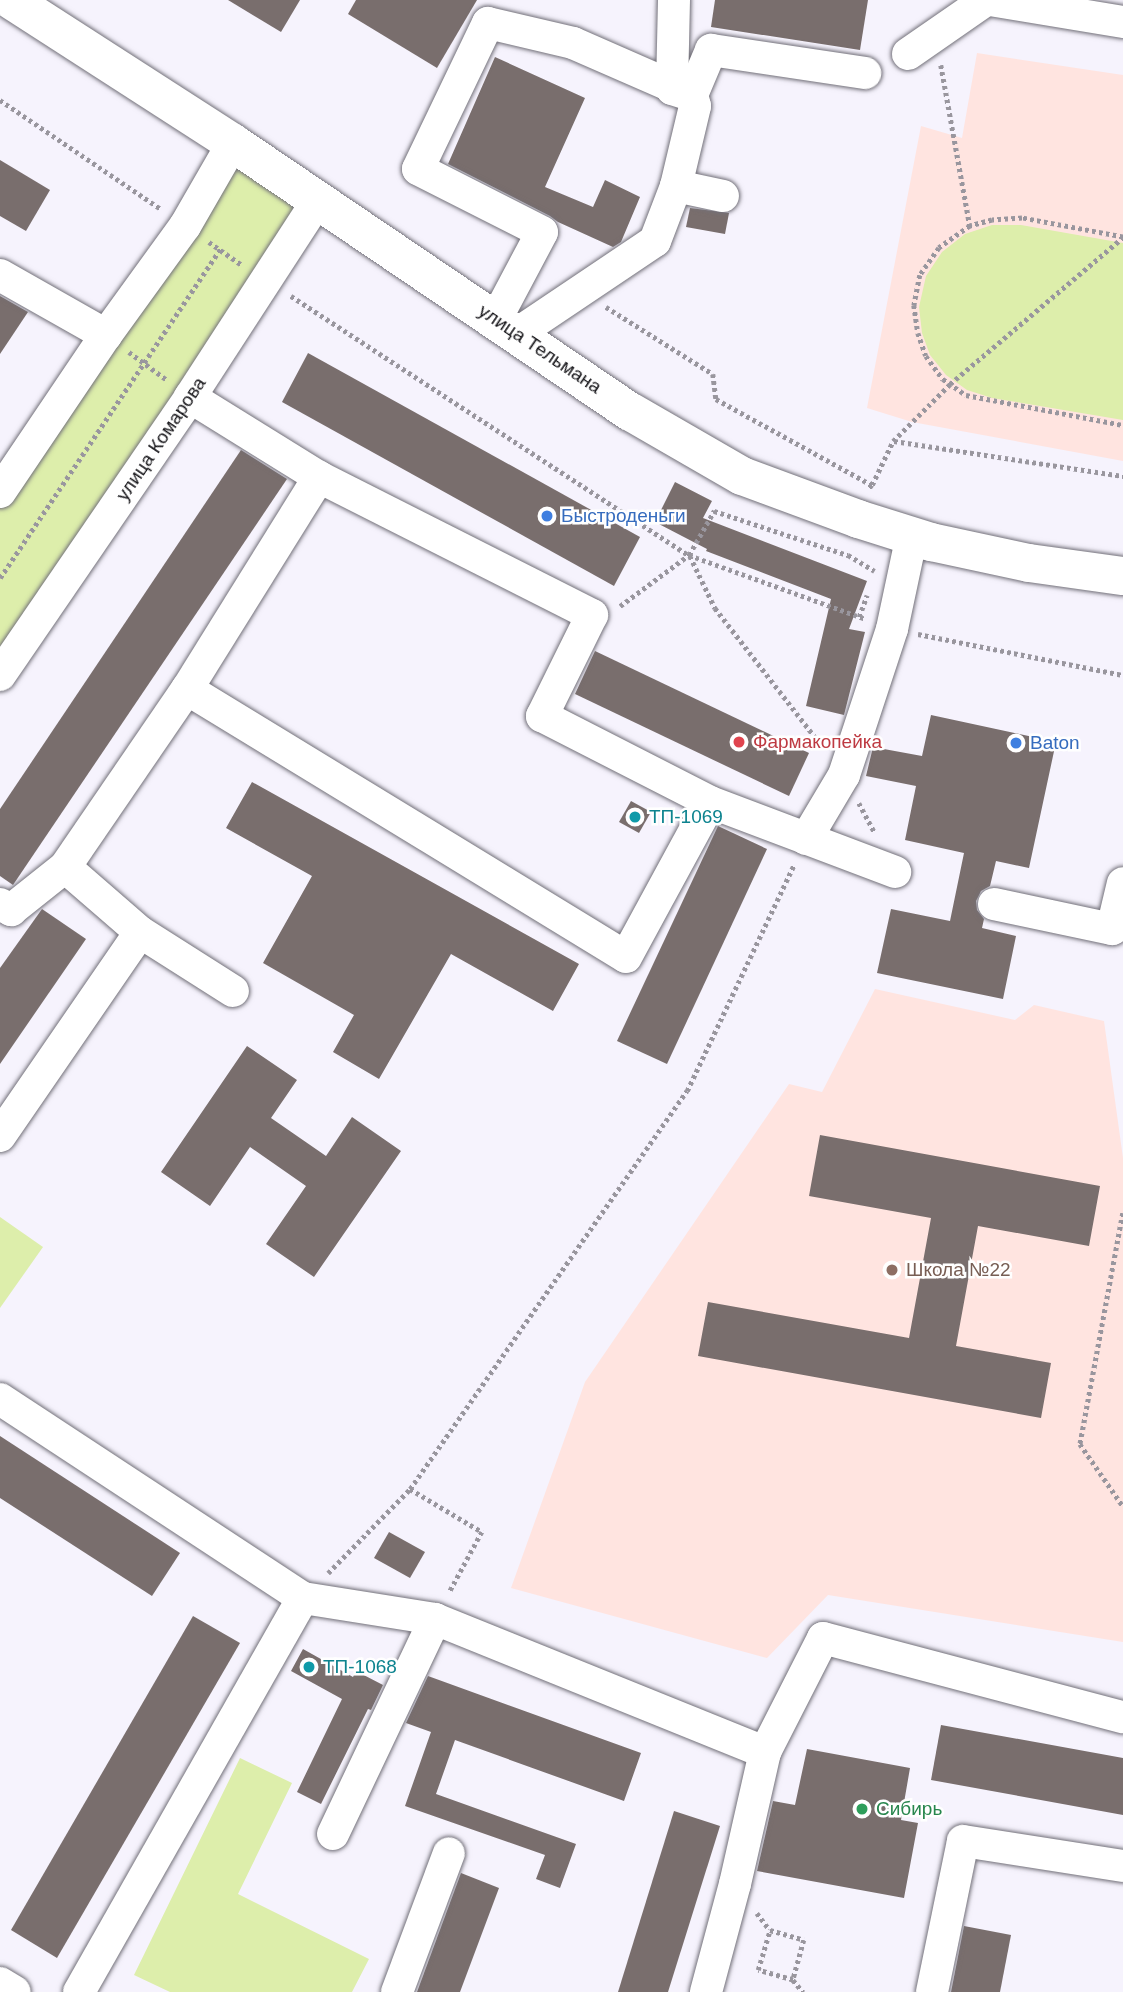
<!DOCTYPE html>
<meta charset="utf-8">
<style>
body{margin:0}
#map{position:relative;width:1123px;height:1992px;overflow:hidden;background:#f6f3fd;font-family:Helvetica,sans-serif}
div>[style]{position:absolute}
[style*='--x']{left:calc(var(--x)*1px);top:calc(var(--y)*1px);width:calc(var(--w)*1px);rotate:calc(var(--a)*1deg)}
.education>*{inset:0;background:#ffe4e0}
.green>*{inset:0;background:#ddeeab}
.building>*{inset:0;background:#796e6d}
.path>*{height:4.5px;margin-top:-2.25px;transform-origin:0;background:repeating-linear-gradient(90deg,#99969e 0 3.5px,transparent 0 7px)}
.roads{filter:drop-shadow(0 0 2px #727079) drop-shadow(0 0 2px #727079)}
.minor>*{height:32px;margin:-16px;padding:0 16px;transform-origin:16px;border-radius:16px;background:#fff}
.major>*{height:38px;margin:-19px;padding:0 19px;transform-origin:19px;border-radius:19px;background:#fff}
.dots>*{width:19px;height:19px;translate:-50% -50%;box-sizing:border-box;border:4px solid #fff;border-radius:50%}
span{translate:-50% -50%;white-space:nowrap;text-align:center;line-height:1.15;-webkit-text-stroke:5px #fff;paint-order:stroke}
.street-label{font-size:19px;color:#161519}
.shop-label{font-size:19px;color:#366cbe}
.left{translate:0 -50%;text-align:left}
.health-label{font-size:19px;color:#be3a42}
.culture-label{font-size:19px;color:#0d838f}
.education-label{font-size:19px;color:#785e54}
.leisure-label{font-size:19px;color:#27864d}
</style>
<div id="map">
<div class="education">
<div style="clip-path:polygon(977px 53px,1123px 75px,1123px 461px,912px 422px,867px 408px,921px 126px,962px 138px)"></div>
<div style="clip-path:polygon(875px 989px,1015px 1020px,1034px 1005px,1104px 1021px,1123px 1158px,1123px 1642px,828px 1595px,767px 1658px,511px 1588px,585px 1382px,789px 1084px,822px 1092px)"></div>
</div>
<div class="green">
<div style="clip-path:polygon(233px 143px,318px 200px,0 675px,0 492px)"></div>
<div style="clip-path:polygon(992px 225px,1021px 225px,1123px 243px,1123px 420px,992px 398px,967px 390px,946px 375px,930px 355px,922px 333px,919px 307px,926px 276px,942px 252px,965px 234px)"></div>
<div style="clip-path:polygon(0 1217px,43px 1247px,0 1308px)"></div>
<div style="clip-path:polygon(240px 1758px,292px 1783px,238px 1894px,369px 1959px,352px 1992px,170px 1992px,134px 1975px)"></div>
</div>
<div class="building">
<div style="clip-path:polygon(228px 0,300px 0,281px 32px)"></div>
<div style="clip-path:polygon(356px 0,477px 0,437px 68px,348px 14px)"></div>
<div style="clip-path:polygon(715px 0,868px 0,860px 50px,711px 27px)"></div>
<div style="clip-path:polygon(495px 57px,585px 98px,545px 187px,593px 207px,605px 180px,640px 197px,621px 242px,613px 247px,558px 222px,550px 216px,448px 164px)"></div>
<div style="clip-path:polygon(0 160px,50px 190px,26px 231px,0 216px)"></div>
<div style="clip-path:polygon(690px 208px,729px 213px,725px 234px,686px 227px)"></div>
<div style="clip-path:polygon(0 296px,28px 312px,0 354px)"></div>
<div style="clip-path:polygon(308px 353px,640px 537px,614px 586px,282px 402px)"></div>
<div style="clip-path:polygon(241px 450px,287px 479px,13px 885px,0 876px,0 809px)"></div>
<div style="clip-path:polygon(675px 482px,712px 501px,703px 518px,867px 581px,849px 629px,865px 632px,844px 715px,806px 706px,831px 599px,706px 551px,707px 549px,655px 522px)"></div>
<div style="clip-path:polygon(595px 651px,809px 753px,789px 796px,575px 694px)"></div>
<div style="clip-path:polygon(931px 715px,1056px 742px,1029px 868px,996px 861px,990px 886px,981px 891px,976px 901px,977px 910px,984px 919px,982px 928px,1016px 936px,1003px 999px,877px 973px,891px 909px,950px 921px,964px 853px,905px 840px,916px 786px,866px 776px,873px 747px,922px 756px)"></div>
<div style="clip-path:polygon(252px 782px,579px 964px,553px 1011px,451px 954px,379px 1079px,333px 1052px,354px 1015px,263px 963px,312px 876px,226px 828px)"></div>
<div style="clip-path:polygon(631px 801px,651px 812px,639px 833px,619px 822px)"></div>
<div style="clip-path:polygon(718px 826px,767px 849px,667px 1064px,617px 1041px)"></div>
<div style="clip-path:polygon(42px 909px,86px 939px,0 1064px,0 968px)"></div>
<div style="clip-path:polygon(247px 1046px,297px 1080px,271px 1118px,326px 1156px,352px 1117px,401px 1151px,314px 1277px,266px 1244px,306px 1186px,250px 1147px,210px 1206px,161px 1172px)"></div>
<div style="clip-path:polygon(820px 1135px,1100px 1186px,1089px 1246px,978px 1226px,956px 1346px,1051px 1363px,1041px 1418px,698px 1356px,708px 1302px,909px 1338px,931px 1218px,809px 1196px)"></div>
<div style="clip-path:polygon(0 1436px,180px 1553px,152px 1596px,0 1498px)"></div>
<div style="clip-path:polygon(389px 1532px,425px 1552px,410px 1578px,374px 1558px)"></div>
<div style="clip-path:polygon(193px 1616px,240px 1643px,57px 1958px,11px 1930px)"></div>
<div style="clip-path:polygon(303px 1649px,353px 1677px,356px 1671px,383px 1685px,371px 1710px,368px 1709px,321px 1804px,297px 1792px,342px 1699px,291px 1671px)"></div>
<div style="clip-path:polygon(428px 1676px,641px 1753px,624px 1801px,455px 1740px,436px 1794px,576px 1844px,560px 1888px,536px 1879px,545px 1855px,405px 1806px,431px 1732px,406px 1723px)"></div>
<div style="clip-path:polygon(941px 1725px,1123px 1758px,1123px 1815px,931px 1780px)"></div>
<div style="clip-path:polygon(807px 1749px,910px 1768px,901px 1820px,918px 1823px,904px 1898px,757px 1871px,773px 1801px,795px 1805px)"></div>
<div style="clip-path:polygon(674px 1811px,720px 1826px,668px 1992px,618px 1992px)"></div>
<div style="clip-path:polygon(461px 1873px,499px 1888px,460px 1992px,417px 1992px)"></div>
<div style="clip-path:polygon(964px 1926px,1011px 1935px,1000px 1992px,951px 1992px)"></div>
</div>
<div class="path">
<div style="--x:941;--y:65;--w:164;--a:79.8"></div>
<div style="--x:0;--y:100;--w:194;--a:34.1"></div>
<div style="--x:1123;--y:237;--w:103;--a:-169.3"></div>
<div style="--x:1022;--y:218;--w:30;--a:176"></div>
<div style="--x:992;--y:220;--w:23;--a:165"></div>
<div style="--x:970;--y:226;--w:38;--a:145"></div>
<div style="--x:939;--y:248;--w:33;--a:125"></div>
<div style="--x:920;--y:275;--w:31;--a:101"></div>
<div style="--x:914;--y:305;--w:28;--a:82"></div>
<div style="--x:918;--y:333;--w:24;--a:71"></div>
<div style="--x:926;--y:356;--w:29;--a:54"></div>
<div style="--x:943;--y:379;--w:28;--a:35"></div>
<div style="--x:966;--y:395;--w:160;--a:10.8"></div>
<div style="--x:209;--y:242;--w:40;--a:34.9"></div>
<div style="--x:291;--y:296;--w:475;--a:33.1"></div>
<div style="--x:689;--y:555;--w:188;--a:19.9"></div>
<div style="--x:606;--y:307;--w:126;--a:32.1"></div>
<div style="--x:713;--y:374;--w:25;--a:83"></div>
<div style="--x:716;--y:399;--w:178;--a:28.9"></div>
<div style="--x:872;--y:485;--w:5;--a:127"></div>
<div style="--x:129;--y:352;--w:47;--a:36.4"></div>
<div style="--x:894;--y:441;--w:232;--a:8.7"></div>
<div style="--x:872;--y:485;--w:49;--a:-64.5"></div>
<div style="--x:893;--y:441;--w:81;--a:-45"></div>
<div style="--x:950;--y:384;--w:226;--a:-40.3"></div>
<div style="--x:690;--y:556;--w:58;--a:64.3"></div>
<div style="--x:715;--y:608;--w:175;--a:52.2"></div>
<div style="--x:0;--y:578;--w:396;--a:-56.2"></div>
<div style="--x:620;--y:606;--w:86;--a:-36.5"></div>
<div style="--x:689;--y:555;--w:51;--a:-60.4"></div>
<div style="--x:714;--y:511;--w:141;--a:18.2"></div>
<div style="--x:848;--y:555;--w:31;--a:31"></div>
<div style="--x:859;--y:617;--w:23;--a:-70"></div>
<div style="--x:918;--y:634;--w:209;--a:11.3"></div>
<div style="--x:859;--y:803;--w:34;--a:62"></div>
<div style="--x:1123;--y:1213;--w:235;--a:100.5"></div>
<div style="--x:1080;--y:1444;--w:75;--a:55.3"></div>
<div style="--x:410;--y:1489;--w:84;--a:30.8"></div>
<div style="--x:482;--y:1532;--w:69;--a:118.4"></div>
<div style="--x:328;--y:1573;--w:117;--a:-45.7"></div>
<div style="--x:410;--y:1489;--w:485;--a:-55.2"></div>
<div style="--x:687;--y:1091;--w:250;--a:-64.7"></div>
<div style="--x:757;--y:1913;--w:21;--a:53"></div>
<div style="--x:770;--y:1930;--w:35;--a:16"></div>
<div style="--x:804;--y:1940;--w:41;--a:105.4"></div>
<div style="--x:793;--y:1980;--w:36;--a:-164"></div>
<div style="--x:758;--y:1970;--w:42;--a:-73.3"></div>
<div style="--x:793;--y:1980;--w:16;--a:50"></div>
</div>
<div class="roads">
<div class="minor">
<div style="--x:674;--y:0;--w:89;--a:91.3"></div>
<div style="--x:672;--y:89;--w:19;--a:18"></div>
<div style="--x:990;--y:0;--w:135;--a:9.4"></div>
<div style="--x:908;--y:54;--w:95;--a:-34.7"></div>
<div style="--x:676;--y:186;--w:48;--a:12"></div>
<div style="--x:0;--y:275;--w:122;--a:29.5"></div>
<div style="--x:496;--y:319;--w:98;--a:-62.1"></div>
<div style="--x:542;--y:232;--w:139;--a:-153.1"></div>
<div style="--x:418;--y:169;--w:162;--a:-64.4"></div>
<div style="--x:488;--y:23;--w:87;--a:13.2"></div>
<div style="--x:573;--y:43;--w:130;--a:23.6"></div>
<div style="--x:518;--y:333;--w:165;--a:-33.9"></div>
<div style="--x:655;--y:241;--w:59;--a:-69.1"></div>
<div style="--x:676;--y:186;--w:82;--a:-76.6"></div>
<div style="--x:695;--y:106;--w:11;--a:-105"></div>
<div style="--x:692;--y:95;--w:49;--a:-67.1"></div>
<div style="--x:711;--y:50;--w:156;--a:8.5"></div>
<div style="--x:190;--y:397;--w:152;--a:31.8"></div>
<div style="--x:319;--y:477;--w:306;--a:26.8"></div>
<div style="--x:592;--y:615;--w:113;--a:116.3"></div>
<div style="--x:542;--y:716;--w:189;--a:27.1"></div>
<div style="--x:710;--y:802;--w:198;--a:20.7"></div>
<div style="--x:0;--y:492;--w:189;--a:-56"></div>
<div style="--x:106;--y:335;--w:135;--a:-54.1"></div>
<div style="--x:185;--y:226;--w:96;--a:-60"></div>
<div style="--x:0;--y:675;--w:337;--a:-55.6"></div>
<div style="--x:190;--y:397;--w:235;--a:-57"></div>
<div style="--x:187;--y:689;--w:514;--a:31.4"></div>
<div style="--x:626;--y:957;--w:176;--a:-61.5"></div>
<div style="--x:806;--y:839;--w:74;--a:-59.3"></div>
<div style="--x:844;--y:775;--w:154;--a:-71.8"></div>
<div style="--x:892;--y:629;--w:96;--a:-78"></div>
<div style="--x:0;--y:904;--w:13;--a:29"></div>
<div style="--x:11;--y:910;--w:69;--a:-38.5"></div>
<div style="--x:65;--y:867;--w:216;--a:-55.6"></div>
<div style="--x:187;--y:689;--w:250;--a:-58.1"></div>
<div style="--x:994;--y:904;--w:121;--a:12"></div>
<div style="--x:1112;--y:929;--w:47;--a:-76.6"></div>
<div style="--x:140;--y:932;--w:110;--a:32.4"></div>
<div style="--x:0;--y:1136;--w:247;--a:-55.5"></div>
<div style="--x:140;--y:932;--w:99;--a:-139.1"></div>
<div style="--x:0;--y:1399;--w:363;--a:33.3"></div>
<div style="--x:303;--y:1598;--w:134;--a:9"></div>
<div style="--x:333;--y:1834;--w:238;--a:-64.6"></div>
<div style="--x:435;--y:1619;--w:356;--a:22"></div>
<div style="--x:0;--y:1983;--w:17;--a:31"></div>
<div style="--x:79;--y:1992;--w:453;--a:-60.4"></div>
<div style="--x:397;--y:1992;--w:148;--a:-69.5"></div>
<div style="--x:706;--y:1992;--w:112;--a:-75"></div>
<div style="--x:735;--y:1884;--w:135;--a:-77.2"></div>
<div style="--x:765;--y:1752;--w:128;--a:-63"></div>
<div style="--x:823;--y:1638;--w:310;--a:14.8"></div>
<div style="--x:932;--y:1992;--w:154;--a:-78.4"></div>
<div style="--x:963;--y:1841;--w:162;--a:8.9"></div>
</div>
<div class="major">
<div style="--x:11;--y:0;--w:264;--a:32.8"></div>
<div style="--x:233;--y:143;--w:480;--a:34.1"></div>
<div style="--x:631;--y:412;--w:128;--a:30"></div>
<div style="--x:742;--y:476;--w:124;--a:20.3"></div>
<div style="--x:858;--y:519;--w:77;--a:17.5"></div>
<div style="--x:931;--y:542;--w:100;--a:12.1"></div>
<div style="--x:1029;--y:563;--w:95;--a:7.9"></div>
</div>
</div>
<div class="dots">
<div style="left:547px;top:516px;background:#3f7fe0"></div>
<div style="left:739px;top:742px;background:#e0444e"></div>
<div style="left:1016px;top:743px;background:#3f7fe0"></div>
<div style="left:635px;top:817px;background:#0f9aa8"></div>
<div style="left:892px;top:1270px;background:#8d6e63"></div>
<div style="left:309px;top:1667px;background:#0f9aa8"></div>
<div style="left:862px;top:1809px;background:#2e9e5b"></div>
</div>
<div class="street-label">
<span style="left:540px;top:349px;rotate:34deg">улица Тельмана</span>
<span style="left:161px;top:439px;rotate:-56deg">улица Комарова</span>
</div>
<div class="shop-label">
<span class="left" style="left:561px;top:516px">Быстроденьги</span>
<span class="left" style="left:1030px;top:743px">Baton</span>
</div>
<div class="health-label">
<span class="left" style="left:753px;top:742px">Фармакопейка</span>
</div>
<div class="culture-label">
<span class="left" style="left:649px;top:817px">ТП-1069</span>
<span class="left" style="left:323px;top:1667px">ТП-1068</span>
</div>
<div class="education-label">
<span class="left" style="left:906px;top:1270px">Школа №22</span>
</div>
<div class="leisure-label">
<span class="left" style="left:876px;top:1809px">Сибирь</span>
</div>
</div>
